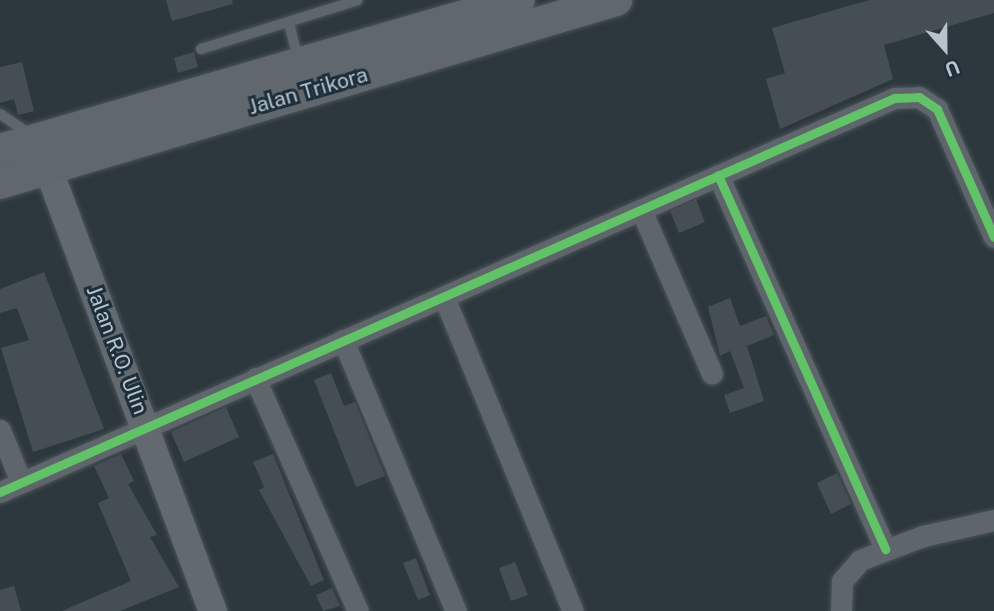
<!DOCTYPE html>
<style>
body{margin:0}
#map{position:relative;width:994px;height:611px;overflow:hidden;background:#2d383e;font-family:"Public Sans",sans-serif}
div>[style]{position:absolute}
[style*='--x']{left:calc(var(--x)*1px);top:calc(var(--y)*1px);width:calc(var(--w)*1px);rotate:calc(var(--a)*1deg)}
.building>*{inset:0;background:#454e53}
.roads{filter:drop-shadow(0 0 2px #4b5358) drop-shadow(0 0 2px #4b5358)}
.lane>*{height:10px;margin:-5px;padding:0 5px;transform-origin:5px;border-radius:5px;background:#5e666b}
.street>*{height:21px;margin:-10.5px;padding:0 10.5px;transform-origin:10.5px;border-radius:10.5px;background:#5e666b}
.secondary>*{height:28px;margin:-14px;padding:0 14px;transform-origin:14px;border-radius:14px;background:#626a70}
.primary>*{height:32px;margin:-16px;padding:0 16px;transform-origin:16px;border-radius:16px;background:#60686d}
.cycleway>*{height:9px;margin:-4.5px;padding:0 4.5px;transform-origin:4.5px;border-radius:4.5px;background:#61c268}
span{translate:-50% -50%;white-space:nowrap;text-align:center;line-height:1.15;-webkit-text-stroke:6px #1e2f3b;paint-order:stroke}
.street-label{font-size:21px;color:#b7c4ce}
.north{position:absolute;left:910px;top:14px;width:70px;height:70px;-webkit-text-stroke:5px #1e2f3b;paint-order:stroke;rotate:159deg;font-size:19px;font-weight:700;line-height:28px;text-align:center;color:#b7c4ce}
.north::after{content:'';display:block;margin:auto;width:24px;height:32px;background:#b7c4ce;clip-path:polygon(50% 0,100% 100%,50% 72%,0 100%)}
</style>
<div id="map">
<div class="building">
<div style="clip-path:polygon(166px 0,232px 0,233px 4px,172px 21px)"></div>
<div style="clip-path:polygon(869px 0,994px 0,994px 13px,884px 45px,893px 79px,780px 129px,766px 79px,785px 73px,772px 28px)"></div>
<div style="clip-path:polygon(194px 52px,198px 67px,178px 73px,174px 58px)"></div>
<div style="clip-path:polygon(22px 62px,34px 111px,18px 115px,14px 99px,0 103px,0 67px)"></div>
<div style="clip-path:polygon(696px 199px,705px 222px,679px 233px,670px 211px)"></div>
<div style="clip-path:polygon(44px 272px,104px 429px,33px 452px,1px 348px,29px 340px,17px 308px,0 313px,0 289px)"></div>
<div style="clip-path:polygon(730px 298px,740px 326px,766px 316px,774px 335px,747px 346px,764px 401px,730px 413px,724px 395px,744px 388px,730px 351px,720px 356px,708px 307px)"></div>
<div style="clip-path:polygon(331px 373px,344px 406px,355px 402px,385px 476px,356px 487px,314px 380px)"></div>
<div style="clip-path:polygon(226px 407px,239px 437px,184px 462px,171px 432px)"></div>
<div style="clip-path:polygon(121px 454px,134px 481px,128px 484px,157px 535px,150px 537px,179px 587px,120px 611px,62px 611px,131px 581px,98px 503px,109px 498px,94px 466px)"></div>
<div style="clip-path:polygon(273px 454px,324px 580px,311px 586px,259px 490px,264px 487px,253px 462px)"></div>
<div style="clip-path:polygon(837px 473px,851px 504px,831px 514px,817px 483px)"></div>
<div style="clip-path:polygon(416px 558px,430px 595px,418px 600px,403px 563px)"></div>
<div style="clip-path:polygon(515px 562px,528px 595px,511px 601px,499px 568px)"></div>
<div style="clip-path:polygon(14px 586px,21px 611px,0 611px,0 590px)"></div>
<div style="clip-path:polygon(332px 588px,340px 606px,323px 611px,316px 595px)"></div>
</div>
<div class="roads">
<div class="lane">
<div style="--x:289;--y:23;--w:38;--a:76"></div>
<div style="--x:201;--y:49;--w:164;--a:-17.3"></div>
<div style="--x:0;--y:114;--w:37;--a:34"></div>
</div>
<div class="street">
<div style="--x:718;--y:175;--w:410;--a:65.9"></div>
<div style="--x:642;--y:212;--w:176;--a:66.6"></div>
<div style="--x:444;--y:297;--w:339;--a:67.7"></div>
<div style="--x:343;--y:340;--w:294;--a:67.4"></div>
<div style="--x:255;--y:378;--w:255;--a:66.2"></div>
<div style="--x:0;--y:430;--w:56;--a:68"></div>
<div style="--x:0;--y:492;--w:977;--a:-23.78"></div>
<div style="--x:894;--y:98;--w:25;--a:-2"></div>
<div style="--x:919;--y:97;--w:22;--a:34"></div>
<div style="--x:937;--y:109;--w:140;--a:66"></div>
<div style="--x:841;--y:611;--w:30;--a:-88"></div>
<div style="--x:842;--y:581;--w:28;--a:-49"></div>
<div style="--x:860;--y:560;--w:67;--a:-20.9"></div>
<div style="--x:923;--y:536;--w:73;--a:-12.7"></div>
</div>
<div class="secondary">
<div style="--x:48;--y:168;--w:473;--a:69.6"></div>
</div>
<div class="primary">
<div style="--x:0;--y:150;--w:540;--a:-16.12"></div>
<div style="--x:0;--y:183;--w:643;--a:-16.55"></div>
</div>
</div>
<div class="cycleway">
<div style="--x:718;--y:175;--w:410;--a:65.9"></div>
<div style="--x:0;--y:492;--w:977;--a:-23.78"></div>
<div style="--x:894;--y:98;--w:25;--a:-2"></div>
<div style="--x:919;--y:97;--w:22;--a:34"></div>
<div style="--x:937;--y:109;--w:140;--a:66"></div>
</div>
<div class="street-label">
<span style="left:308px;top:91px;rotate:-16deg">Jalan Trikora</span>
<span style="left:117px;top:350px;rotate:69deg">Jalan R.O. Ulin</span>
</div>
<div class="north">U</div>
</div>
